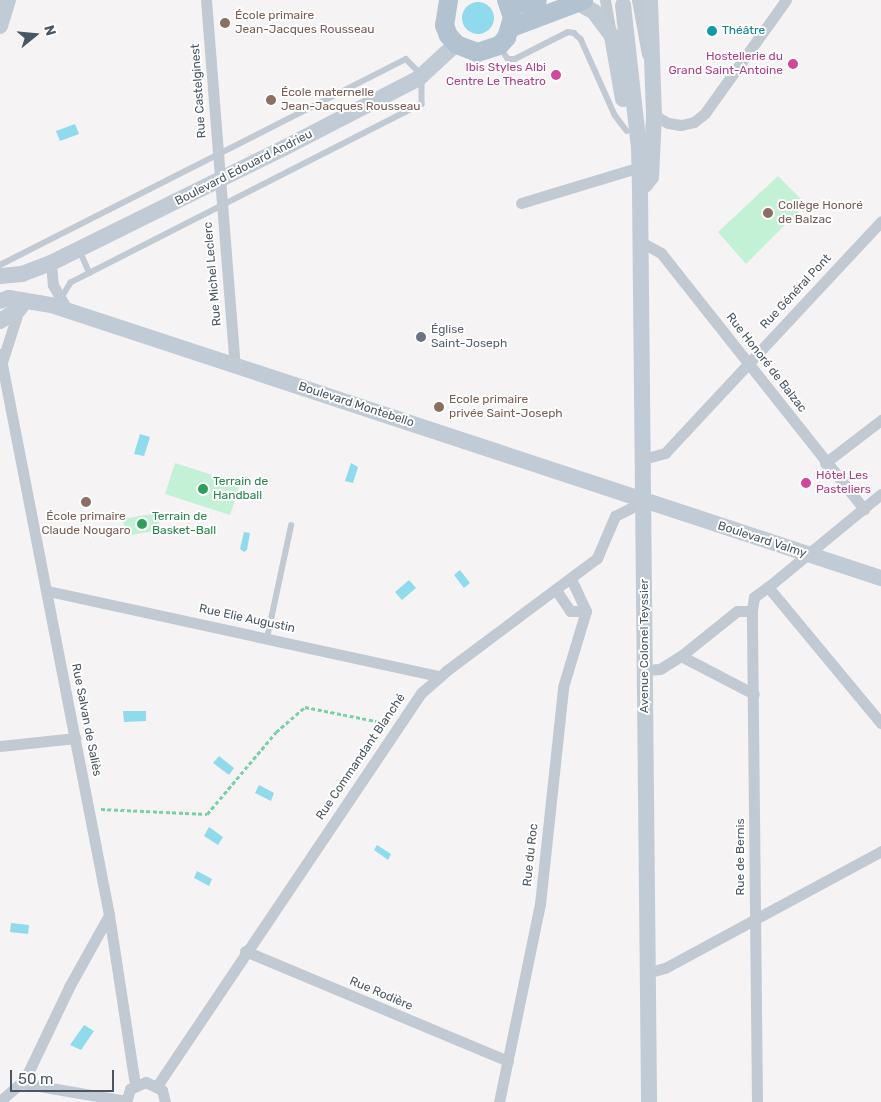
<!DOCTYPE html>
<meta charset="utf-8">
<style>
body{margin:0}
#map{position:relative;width:881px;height:1102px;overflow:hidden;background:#f5f3f3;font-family:Rubik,sans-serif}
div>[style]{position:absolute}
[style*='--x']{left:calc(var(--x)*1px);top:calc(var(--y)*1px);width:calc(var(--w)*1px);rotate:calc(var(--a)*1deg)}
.green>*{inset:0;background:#c3f1d5}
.water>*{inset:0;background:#90daee}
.round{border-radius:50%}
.path>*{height:2.5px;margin-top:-1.25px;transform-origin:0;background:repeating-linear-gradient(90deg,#7ad0a6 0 4px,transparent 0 6.5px)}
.lane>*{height:5.5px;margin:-2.75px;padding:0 2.75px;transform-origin:2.75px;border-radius:2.75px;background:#c1cad2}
.street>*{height:11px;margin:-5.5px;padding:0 5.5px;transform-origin:5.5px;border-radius:5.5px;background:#c1cad2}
.secondary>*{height:16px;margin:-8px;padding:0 8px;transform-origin:8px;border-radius:8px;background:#c1cbd6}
.primary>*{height:19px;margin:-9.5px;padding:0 9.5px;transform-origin:9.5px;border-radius:9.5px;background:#b3c2d1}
.dots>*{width:14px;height:14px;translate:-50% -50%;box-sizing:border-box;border:2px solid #fff;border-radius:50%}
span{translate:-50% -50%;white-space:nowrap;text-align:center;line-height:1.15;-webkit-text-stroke:4px #fff;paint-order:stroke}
.education-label{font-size:12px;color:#785e54}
.left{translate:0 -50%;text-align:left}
.culture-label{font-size:12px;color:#0d838f}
.hotel-label{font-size:12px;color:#b23c85}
.right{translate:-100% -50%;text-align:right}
.street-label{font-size:12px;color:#4a5661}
.worship-label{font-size:12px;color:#5b616d}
.leisure-label{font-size:12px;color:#27864d}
.north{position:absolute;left:10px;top:10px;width:50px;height:50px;-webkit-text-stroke:4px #fff;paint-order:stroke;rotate:73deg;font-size:14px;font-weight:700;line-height:20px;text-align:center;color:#4a5661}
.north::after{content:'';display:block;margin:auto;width:18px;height:22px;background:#4a5661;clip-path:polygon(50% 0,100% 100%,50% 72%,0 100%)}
.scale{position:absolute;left:10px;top:1070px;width:104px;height:22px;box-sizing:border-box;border:2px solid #4a5661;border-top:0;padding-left:6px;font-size:15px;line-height:18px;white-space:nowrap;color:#4a5661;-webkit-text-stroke:4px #fff;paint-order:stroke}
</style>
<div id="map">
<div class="green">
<div style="clip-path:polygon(778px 176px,806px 204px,746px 264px,718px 232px)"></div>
<div style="clip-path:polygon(175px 463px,240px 484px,230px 515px,165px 494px)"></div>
<div style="clip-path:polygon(157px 513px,160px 530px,126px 536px,123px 519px)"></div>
</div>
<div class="water">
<div class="round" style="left:462px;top:2px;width:32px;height:32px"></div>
<div style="clip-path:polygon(75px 124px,79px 134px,60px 141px,56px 131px)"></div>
<div style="clip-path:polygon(140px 434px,150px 437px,144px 456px,134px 454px)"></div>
<div style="clip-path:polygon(351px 463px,358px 467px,353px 483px,345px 481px)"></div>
<div style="clip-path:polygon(244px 532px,250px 533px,247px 550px,244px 552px,240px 549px)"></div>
<div style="clip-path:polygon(460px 570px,470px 583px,464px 588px,454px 575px)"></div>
<div style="clip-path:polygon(409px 580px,416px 588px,402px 600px,395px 592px)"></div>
<div style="clip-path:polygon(123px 711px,146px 711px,146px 721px,124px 722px)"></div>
<div style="clip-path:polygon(219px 756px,234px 768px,229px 775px,213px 763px)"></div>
<div style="clip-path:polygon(259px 785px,274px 793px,271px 801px,255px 793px)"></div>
<div style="clip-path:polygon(209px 827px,223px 837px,218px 845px,204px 836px)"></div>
<div style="clip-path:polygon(377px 845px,391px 854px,388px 860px,374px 850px)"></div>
<div style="clip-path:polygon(197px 871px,212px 879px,209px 886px,194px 878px)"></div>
<div style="clip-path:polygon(11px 923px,29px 925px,28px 934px,10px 932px)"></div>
<div style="clip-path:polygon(84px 1025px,94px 1031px,81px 1050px,70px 1045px)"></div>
</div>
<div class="path">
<div style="--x:101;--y:809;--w:106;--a:2.7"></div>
<div style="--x:207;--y:814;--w:107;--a:-49.9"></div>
<div style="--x:276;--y:732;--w:38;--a:-41"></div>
<div style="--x:305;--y:707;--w:83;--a:11.2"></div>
</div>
<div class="lane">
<div style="--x:500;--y:47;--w:14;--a:56"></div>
<div style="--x:508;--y:59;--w:7;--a:0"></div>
<div style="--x:515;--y:59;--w:59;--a:-27"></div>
<div style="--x:568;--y:32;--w:6;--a:9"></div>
<div style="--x:574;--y:33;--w:9;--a:41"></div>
<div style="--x:581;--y:39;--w:83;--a:65.9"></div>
<div style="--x:615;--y:115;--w:20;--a:53"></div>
<div style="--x:80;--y:251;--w:24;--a:66"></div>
<div style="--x:0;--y:265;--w:455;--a:-26.9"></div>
<div style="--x:406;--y:59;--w:23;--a:45"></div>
<div style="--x:422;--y:75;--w:29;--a:90"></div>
<div style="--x:422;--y:104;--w:394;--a:153"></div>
<div style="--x:71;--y:283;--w:19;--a:122"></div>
<div style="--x:267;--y:638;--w:115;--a:-77.9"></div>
</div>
<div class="street">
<div style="--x:206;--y:0;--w:366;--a:85.5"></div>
<div style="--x:605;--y:0;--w:34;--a:80"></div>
<div style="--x:637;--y:0;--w:55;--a:79.5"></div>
<div style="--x:654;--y:115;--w:16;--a:30"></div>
<div style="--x:668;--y:123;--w:13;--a:9"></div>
<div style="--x:681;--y:125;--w:13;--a:-13"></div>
<div style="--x:694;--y:122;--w:14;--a:-39"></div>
<div style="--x:705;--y:113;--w:139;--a:-54.4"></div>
<div style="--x:521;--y:203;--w:114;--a:-16.8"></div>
<div style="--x:641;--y:242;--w:23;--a:29"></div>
<div style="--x:661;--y:253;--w:327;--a:51.6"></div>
<div style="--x:51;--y:263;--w:22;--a:85"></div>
<div style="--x:53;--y:285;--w:30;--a:60"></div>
<div style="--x:0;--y:354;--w:571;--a:79"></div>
<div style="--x:109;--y:915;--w:172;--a:81.3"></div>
<div style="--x:2;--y:362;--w:56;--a:-72.2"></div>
<div style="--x:643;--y:459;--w:23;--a:-15"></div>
<div style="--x:665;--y:453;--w:317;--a:-47"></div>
<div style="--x:825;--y:463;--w:71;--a:-37.5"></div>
<div style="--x:881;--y:494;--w:146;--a:140.5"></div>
<div style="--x:768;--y:587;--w:177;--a:50.3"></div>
<div style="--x:556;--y:590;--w:25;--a:56"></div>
<div style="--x:570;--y:611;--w:16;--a:0"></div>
<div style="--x:48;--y:591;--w:400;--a:12.3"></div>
<div style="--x:681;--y:656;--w:82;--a:27.5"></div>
<div style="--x:645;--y:670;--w:15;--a:-4"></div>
<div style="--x:660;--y:669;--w:25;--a:-32"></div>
<div style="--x:681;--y:656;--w:72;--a:-38.8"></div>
<div style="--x:737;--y:611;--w:15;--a:0"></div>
<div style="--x:0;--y:746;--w:76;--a:-6"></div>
<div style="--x:245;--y:951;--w:285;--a:22.7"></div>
<div style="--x:647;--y:973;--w:19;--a:-16"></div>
<div style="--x:665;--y:968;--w:246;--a:-28.4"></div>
<div style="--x:21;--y:1083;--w:107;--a:9.7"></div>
<div style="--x:157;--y:1086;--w:473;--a:-56.1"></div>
<div style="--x:421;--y:693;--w:33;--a:-41"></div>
<div style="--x:446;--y:671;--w:189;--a:-36.8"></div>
<div style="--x:597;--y:558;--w:46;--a:-66.8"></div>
<div style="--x:615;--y:516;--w:33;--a:-27"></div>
<div style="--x:0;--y:1101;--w:33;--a:-41"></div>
<div style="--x:25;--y:1079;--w:102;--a:-64.4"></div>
<div style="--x:69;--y:987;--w:82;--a:-60.9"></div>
<div style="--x:126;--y:1102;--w:14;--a:-73"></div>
<div style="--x:130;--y:1089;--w:17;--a:-24"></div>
<div style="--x:146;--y:1082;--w:18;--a:27"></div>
<div style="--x:162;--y:1090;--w:12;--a:76"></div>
<div style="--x:499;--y:1102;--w:202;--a:-78.3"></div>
<div style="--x:540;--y:904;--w:218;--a:-83.9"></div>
<div style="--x:563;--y:687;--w:79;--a:-73.2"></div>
<div style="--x:586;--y:611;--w:35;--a:-115"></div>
<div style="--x:757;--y:1102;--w:491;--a:-90.6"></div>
<div style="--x:752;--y:611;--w:14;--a:-82"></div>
<div style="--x:754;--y:597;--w:17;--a:-36"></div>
</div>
<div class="secondary">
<div style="--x:577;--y:2;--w:20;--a:30"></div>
<div style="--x:594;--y:12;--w:30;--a:53"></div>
<div style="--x:612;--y:36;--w:64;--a:80.1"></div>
<div style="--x:623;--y:5;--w:143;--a:83.6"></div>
<div style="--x:639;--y:147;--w:44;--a:88.7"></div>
<div style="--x:640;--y:191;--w:911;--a:89.43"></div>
<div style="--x:0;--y:26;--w:27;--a:-73"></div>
<div style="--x:645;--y:185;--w:10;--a:-53"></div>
<div style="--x:651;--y:177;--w:62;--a:-87.2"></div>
<div style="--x:654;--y:115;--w:115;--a:-92"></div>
<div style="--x:0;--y:276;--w:22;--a:-5"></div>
<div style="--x:22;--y:274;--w:31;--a:-21"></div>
<div style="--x:51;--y:263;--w:260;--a:-26.3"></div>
<div style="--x:284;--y:148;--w:152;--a:-27.4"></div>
<div style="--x:419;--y:78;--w:50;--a:-42.6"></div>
<div style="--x:0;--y:301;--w:9;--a:-18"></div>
<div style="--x:9;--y:298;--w:43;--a:9.5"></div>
<div style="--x:51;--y:305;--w:874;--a:18.21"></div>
<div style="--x:0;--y:321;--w:22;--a:-32"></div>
<div style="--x:19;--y:309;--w:9;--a:-54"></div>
</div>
<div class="primary">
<div style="--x:448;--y:0;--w:25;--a:99"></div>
<div style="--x:444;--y:25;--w:11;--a:68"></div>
<div style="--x:448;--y:35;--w:12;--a:48"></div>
<div style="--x:456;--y:44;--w:22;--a:21"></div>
<div style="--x:477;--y:52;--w:23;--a:-18"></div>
<div style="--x:499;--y:45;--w:11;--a:-49"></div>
<div style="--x:506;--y:37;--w:21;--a:-73"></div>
<div style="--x:512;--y:17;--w:18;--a:-109"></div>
<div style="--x:509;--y:0;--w:16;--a:11"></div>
<div style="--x:525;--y:3;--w:12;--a:-14"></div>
<div style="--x:511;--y:27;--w:77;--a:-20.6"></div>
</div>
<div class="dots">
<div style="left:225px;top:23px;background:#8d6e63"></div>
<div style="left:712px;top:31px;background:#0f9aa8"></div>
<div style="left:793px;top:64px;background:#d1479c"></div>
<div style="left:556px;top:75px;background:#d1479c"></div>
<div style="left:271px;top:100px;background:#8d6e63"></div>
<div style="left:768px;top:213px;background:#8d6e63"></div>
<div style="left:421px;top:337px;background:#6b7280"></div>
<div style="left:439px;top:407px;background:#8d6e63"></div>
<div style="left:806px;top:483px;background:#d1479c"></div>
<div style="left:203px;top:489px;background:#2e9e5b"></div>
<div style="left:86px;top:502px;background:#8d6e63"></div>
<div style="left:142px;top:524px;background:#2e9e5b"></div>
</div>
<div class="education-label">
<span class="left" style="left:235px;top:23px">École primaire<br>Jean-Jacques Rousseau</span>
<span class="left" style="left:281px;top:100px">École maternelle<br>Jean-Jacques Rousseau</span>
<span class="left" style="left:778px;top:213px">Collège Honoré<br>de Balzac</span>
<span class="left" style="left:449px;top:407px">Ecole primaire<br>privée Saint-Joseph</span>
<span style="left:86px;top:524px">École primaire<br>Claude Nougaro</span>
</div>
<div class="culture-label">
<span class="left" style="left:722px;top:31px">Théâtre</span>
</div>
<div class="hotel-label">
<span class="right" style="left:783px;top:64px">Hostellerie du<br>Grand Saint-Antoine</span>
<span class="right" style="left:546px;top:75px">Ibis Styles Albi<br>Centre Le Theatro</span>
<span class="left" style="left:816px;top:483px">Hôtel Les<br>Pasteliers</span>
</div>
<div class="street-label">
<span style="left:199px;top:91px;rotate:-94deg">Rue Castelginest</span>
<span style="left:244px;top:168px;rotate:-27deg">Boulevard Edouard Andrieu</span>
<span style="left:213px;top:274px;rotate:-95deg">Rue Michel Leclerc</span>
<span style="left:796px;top:292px;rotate:-47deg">Rue Général Pont</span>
<span style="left:766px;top:363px;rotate:52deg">Rue Honoré de Balzac</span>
<span style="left:356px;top:405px;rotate:18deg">Boulevard Montebello</span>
<span style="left:762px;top:540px;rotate:18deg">Boulevard Valmy</span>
<span style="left:247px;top:619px;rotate:12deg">Rue Elie Augustin</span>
<span style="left:645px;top:646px;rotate:-90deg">Avenue Colonel Teyssier</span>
<span style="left:86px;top:720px;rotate:79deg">Rue Salvan de Saliès</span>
<span style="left:361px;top:757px;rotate:-56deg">Rue Commandant Blanché</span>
<span style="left:531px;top:855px;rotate:-84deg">Rue du Roc</span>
<span style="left:741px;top:857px;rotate:-90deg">Rue de Bernis</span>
<span style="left:381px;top:994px;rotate:23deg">Rue Rodière</span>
</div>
<div class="worship-label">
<span class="left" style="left:431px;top:337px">Église<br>Saint-Joseph</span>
</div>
<div class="leisure-label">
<span class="left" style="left:213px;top:489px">Terrain de<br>Handball</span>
<span class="left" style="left:152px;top:524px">Terrain de<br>Basket-Ball</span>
</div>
<div class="north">N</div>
<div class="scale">50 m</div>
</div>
